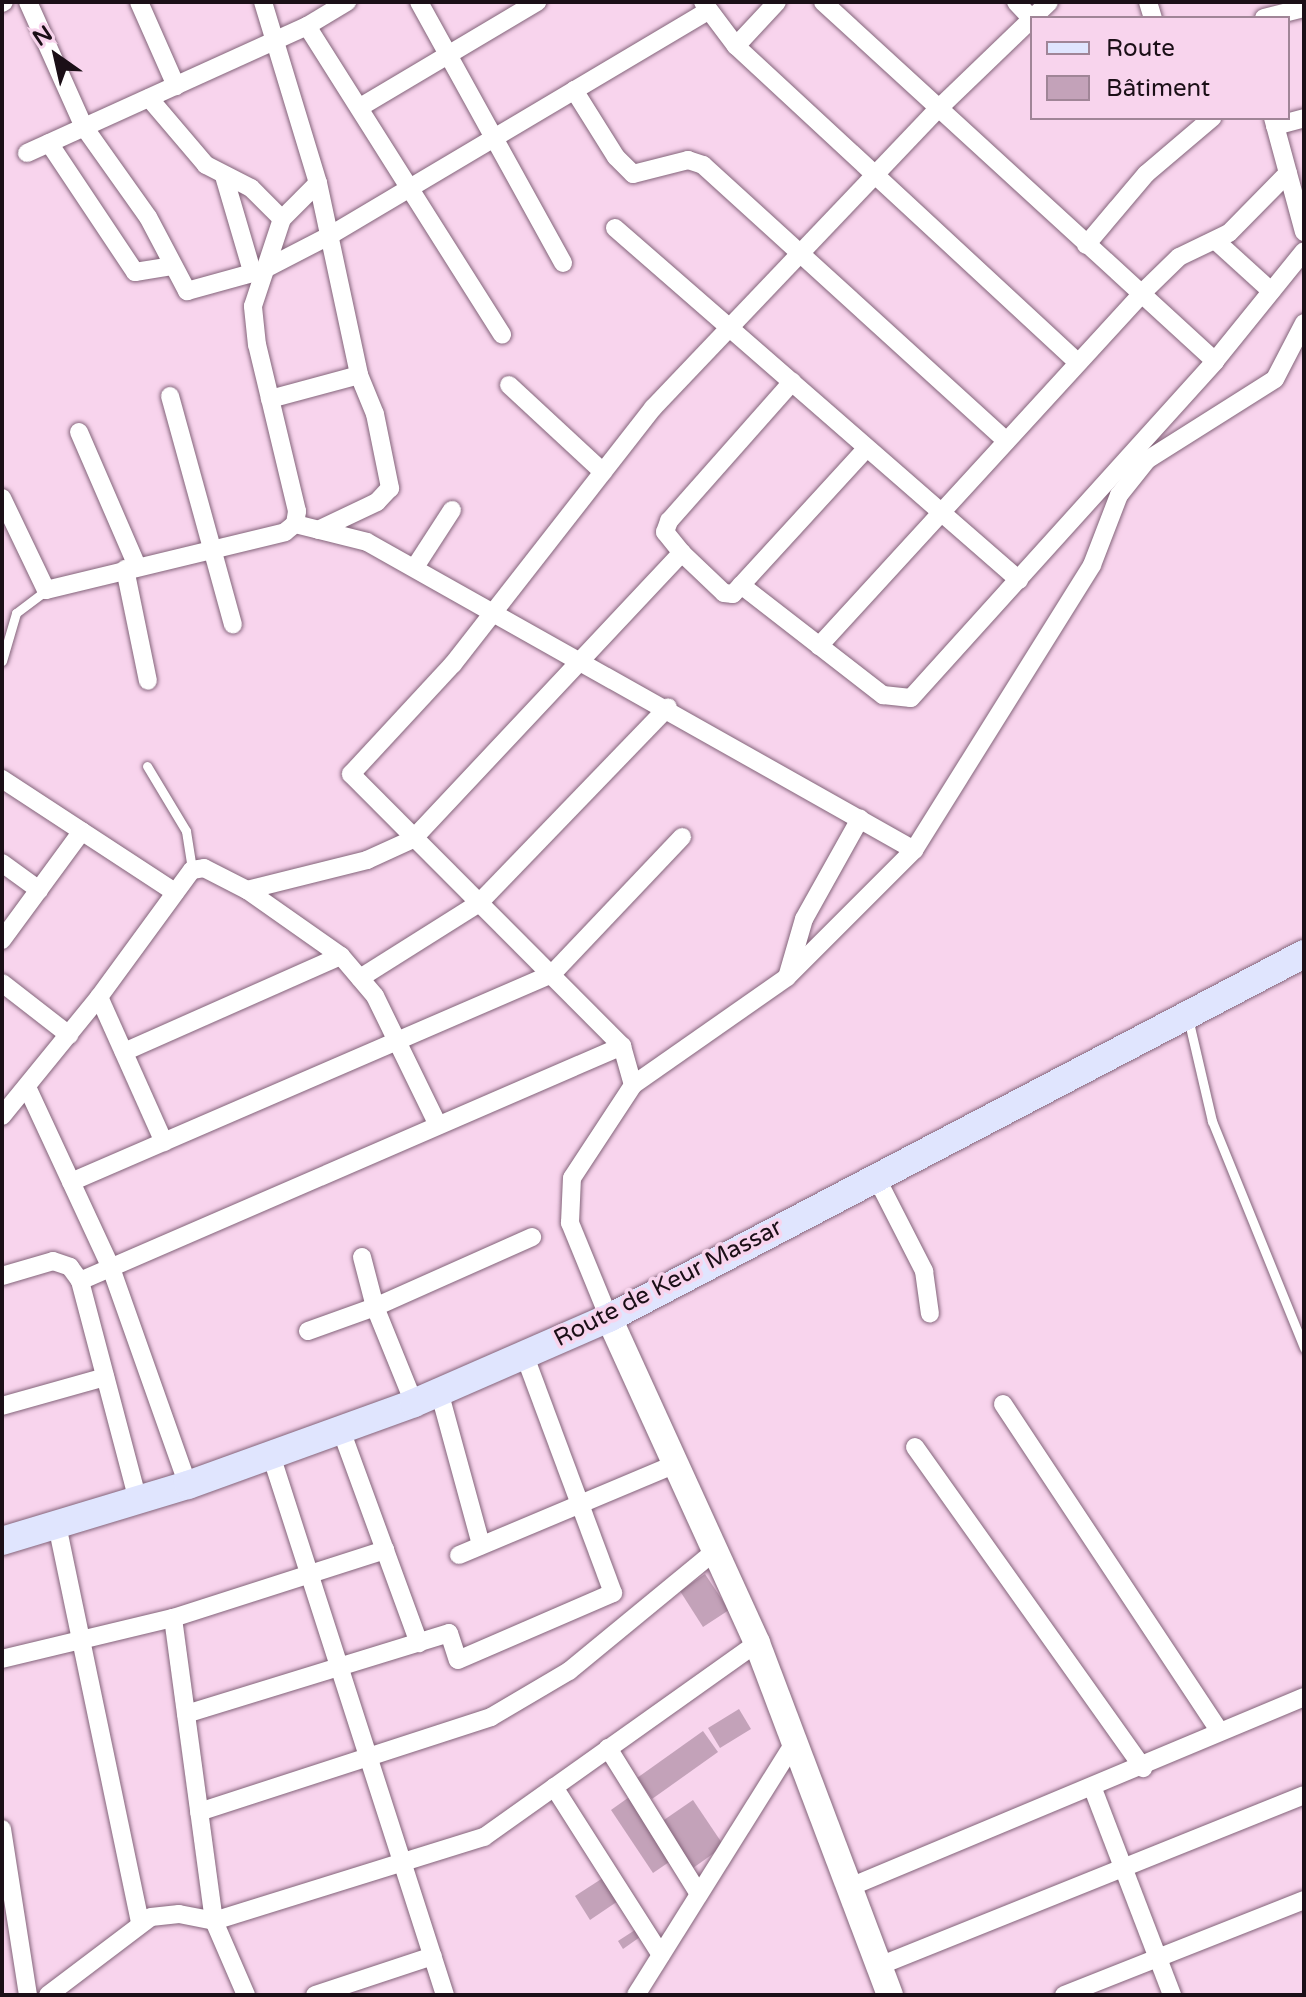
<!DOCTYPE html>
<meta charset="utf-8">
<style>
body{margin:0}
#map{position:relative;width:1306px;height:1997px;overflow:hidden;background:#f8d4ed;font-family:"Varela Round",sans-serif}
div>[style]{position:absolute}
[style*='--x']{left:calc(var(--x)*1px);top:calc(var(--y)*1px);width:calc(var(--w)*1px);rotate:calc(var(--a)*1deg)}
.building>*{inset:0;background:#c3a2b9}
.roads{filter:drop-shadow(0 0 2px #83647a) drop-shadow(0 0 2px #83647a)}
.lane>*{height:9px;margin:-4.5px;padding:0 4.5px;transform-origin:4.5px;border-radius:4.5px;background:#fff}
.street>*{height:18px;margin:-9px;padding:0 9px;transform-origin:9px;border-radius:9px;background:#fff}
.secondary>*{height:26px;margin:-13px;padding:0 13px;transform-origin:13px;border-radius:13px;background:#fff}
.primary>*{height:28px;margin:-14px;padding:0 14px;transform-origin:14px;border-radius:14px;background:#e0e5fe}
span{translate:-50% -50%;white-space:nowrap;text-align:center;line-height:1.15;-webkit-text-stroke:7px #f8d4ed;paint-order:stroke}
.street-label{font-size:24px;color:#1b0f17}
.frame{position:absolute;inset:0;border:4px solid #1b0f17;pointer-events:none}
.legend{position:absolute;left:1030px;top:16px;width:260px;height:104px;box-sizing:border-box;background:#f8d4ed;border:2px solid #a08597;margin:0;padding:10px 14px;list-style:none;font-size:24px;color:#1b0f17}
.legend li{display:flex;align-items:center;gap:16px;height:40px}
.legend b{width:40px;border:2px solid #a08597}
.north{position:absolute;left:16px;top:16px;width:80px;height:80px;-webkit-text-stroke:6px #f8d4ed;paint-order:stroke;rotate:326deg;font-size:22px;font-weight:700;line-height:32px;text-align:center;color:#1b0f17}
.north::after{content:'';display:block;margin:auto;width:28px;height:36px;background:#1b0f17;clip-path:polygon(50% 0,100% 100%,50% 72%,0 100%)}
</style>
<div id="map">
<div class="building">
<div style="clip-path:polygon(705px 1574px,729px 1610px,703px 1627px,680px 1591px)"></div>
<div style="clip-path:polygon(739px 1709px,751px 1729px,720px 1748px,708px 1728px)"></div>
<div style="clip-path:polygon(703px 1731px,718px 1752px,652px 1799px,637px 1778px)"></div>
<div style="clip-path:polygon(632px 1795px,675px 1858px,653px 1873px,611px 1810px)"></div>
<div style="clip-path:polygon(693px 1800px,724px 1846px,693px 1868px,661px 1822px)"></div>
<div style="clip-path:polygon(606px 1876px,621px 1899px,590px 1920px,575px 1896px)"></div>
<div style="clip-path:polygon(635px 1930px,640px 1937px,623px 1949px,618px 1941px)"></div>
</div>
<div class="roads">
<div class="lane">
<div style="--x:2;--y:661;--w:50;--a:-73.7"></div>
<div style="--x:16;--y:613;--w:38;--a:-37"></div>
<div style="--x:147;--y:766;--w:76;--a:59"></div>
<div style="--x:186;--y:831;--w:39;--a:81"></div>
<div style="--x:1188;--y:1018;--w:106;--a:76.9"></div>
<div style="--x:1212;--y:1121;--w:245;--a:67.9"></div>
</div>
<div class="street">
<div style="--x:28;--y:2;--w:137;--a:65.9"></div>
<div style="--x:84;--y:127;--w:110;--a:54.6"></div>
<div style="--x:148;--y:217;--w:84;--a:62.2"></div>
<div style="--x:187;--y:291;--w:79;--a:-15.4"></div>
<div style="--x:263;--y:270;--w:74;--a:-27.3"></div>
<div style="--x:329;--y:236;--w:441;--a:-30.7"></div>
<div style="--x:139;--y:2;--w:92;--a:66.2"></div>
<div style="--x:263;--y:2;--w:189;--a:73.1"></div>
<div style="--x:318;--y:183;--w:196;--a:77.9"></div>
<div style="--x:359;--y:375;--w:42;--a:67.7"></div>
<div style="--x:375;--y:414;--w:76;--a:78.5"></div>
<div style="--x:390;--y:488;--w:19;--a:133"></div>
<div style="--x:377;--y:502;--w:65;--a:154.6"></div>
<div style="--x:419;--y:2;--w:298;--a:61.1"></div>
<div style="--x:703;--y:2;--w:55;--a:53.1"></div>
<div style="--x:736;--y:46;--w:466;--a:42.8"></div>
<div style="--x:823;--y:2;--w:532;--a:42.48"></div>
<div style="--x:1016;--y:2;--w:22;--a:47"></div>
<div style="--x:1148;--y:2;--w:17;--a:73"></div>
<div style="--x:2;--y:3;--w:2;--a:-27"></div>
<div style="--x:1264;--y:18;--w:41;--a:-14"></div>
<div style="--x:307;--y:26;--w:365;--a:57.7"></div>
<div style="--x:736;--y:46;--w:60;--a:-47"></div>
<div style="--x:574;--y:90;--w:79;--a:57.9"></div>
<div style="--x:616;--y:157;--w:24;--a:45"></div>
<div style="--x:633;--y:174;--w:57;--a:-14.3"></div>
<div style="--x:688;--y:160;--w:16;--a:18"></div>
<div style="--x:703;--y:165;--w:410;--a:42.3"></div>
<div style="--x:362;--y:106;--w:204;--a:-30.7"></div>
<div style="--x:1273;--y:118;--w:118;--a:74.8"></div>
<div style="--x:1275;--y:126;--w:30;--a:-15"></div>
<div style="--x:49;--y:143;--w:155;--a:56.3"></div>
<div style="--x:135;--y:272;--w:37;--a:-9"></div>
<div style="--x:27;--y:153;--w:307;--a:-24.4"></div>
<div style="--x:307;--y:26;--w:47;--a:-31"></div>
<div style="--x:224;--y:176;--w:99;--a:73.6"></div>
<div style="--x:282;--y:219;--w:51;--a:-45"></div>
<div style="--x:615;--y:228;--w:536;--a:41.07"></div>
<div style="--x:1217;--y:242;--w:73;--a:42.2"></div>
<div style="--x:1086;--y:245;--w:93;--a:-49.8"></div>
<div style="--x:1146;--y:174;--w:87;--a:-40.3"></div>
<div style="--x:509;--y:385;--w:128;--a:42.8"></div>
<div style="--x:170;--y:396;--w:237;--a:74.6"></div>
<div style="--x:270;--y:399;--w:92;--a:-15.1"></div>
<div style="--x:79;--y:432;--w:146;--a:66.6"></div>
<div style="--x:2;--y:498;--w:102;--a:64.4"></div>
<div style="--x:46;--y:590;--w:246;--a:-13.6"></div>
<div style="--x:285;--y:532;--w:13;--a:-39"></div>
<div style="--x:295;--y:524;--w:13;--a:-81"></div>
<div style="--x:297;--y:511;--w:171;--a:-103.5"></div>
<div style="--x:257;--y:345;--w:39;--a:-96"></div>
<div style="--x:253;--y:306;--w:92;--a:-71.6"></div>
<div style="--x:282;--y:219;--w:44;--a:-135"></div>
<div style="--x:251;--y:188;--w:51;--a:-152.9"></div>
<div style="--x:206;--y:165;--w:88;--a:-130.4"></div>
<div style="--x:295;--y:524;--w:74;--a:14"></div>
<div style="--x:367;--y:542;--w:628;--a:29.38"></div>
<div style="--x:682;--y:553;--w:58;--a:43.6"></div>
<div style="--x:724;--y:593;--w:9;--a:6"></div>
<div style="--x:733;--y:594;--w:197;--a:-47.5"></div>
<div style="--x:415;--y:567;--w:68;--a:-57"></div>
<div style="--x:125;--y:569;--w:114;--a:78.4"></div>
<div style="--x:741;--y:585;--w:180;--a:37.8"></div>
<div style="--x:883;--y:695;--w:28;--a:6"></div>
<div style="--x:911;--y:698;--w:454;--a:-47.9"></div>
<div style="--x:1215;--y:361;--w:141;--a:-51"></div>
<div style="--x:819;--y:646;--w:477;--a:-47.5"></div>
<div style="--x:1141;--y:294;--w:53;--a:-44.2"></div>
<div style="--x:1179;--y:257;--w:55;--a:-25.6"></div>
<div style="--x:1229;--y:233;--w:84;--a:-45.5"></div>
<div style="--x:2;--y:779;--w:207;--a:33.2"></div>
<div style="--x:2;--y:863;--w:46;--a:36.1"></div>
<div style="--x:247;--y:890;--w:124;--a:-14"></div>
<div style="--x:367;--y:860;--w:51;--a:-24.5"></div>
<div style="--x:413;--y:839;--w:393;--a:-46.8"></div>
<div style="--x:682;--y:553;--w:27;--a:-129"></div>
<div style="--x:665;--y:532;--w:12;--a:-70"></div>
<div style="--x:669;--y:521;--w:186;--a:-48.5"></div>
<div style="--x:2;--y:940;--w:135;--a:-53.7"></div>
<div style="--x:788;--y:974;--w:57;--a:-73.8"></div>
<div style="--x:804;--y:919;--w:115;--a:-60.8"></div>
<div style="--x:360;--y:978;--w:141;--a:-32.2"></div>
<div style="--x:479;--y:903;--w:272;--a:-46"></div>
<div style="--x:2;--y:983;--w:85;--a:37.8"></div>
<div style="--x:99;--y:997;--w:159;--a:65.9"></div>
<div style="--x:124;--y:1052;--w:237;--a:-23.9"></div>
<div style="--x:633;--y:1085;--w:188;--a:-35"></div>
<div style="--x:787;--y:977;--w:180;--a:-45"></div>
<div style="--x:914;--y:850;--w:336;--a:-58"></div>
<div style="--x:1092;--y:565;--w:75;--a:-68.9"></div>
<div style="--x:1119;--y:495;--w:45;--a:-51.3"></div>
<div style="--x:1147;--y:460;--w:151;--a:-32.3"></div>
<div style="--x:1275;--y:379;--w:63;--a:-62.6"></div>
<div style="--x:27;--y:1087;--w:200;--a:65.1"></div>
<div style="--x:111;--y:1268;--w:230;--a:70.5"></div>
<div style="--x:2;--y:1116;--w:154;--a:-50.8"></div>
<div style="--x:99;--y:997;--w:157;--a:-53.8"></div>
<div style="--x:192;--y:870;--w:12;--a:-9"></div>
<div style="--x:204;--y:868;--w:48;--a:27.1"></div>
<div style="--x:247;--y:890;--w:115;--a:35.1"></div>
<div style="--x:341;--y:956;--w:52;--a:49.6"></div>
<div style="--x:375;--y:996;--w:141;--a:64"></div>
<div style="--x:876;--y:1177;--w:106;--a:62.9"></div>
<div style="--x:924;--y:1271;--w:43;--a:82.1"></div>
<div style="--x:71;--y:1182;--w:524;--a:-23.39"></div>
<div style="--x:552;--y:974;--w:189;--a:-46.5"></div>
<div style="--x:362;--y:1257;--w:52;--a:75.4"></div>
<div style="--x:375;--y:1307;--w:104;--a:67.9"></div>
<div style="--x:2;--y:1276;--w:53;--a:-16.4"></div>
<div style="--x:53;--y:1261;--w:18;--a:19"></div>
<div style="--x:70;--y:1267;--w:17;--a:54"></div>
<div style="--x:80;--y:1281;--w:228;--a:75.2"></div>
<div style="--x:80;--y:1281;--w:591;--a:-23.44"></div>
<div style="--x:609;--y:1318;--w:103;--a:-112.3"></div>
<div style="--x:570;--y:1223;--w:45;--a:-87.5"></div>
<div style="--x:572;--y:1178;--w:111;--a:-56.7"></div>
<div style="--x:633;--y:1085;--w:41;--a:-105.8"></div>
<div style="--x:622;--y:1046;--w:384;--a:-134.9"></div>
<div style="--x:351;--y:774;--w:150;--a:-47.2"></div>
<div style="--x:453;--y:664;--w:325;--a:-52"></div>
<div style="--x:653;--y:408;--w:413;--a:-46.4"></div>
<div style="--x:938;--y:109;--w:154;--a:-43.9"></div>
<div style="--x:308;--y:1331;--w:71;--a:-19.7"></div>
<div style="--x:375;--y:1307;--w:172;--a:-24"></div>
<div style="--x:439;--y:1391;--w:160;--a:74.7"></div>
<div style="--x:1003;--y:1404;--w:390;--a:56.5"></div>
<div style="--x:2;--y:1406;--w:107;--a:-15.7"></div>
<div style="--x:341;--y:1430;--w:227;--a:69.9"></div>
<div style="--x:915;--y:1447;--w:394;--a:54.6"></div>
<div style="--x:271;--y:1455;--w:567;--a:72.14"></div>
<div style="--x:57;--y:1525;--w:407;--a:78.2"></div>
<div style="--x:459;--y:1555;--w:234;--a:-22.8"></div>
<div style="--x:173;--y:1618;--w:306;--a:82.3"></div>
<div style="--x:214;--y:1921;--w:81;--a:66.6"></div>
<div style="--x:2;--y:1659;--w:176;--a:-13.5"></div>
<div style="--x:173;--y:1618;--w:223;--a:-17.8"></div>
<div style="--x:186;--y:1714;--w:275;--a:-17.1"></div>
<div style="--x:449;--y:1633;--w:28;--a:72"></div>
<div style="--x:458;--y:1660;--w:169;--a:-23.4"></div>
<div style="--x:613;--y:1593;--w:255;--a:-110.4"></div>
<div style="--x:608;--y:1748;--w:172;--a:58.1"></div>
<div style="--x:554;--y:1787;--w:199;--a:57.5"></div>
<div style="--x:1093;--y:1789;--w:221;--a:69"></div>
<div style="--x:199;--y:1812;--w:307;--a:-18"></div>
<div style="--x:491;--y:1717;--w:91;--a:-30.5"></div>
<div style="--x:569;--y:1671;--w:189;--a:-39.4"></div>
<div style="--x:2;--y:1829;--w:168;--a:81.1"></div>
<div style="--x:850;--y:1887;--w:492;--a:-22.7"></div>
<div style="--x:879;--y:1966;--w:458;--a:-21.9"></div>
<div style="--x:48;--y:1995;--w:129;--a:-37.1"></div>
<div style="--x:151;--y:1917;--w:28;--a:-6"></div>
<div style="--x:179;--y:1914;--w:36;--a:11"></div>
<div style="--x:214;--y:1921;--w:283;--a:-17.3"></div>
<div style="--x:484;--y:1837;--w:335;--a:-35.4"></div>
<div style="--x:315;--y:1995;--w:124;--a:-18.3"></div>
<div style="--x:636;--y:1995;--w:299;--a:-57.9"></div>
<div style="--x:1064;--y:1995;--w:258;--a:-21.6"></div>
</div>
<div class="secondary">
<div style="--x:609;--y:1318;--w:357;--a:65.5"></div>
<div style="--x:757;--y:1643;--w:376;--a:69.3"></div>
</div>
<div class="primary">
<div style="--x:2;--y:1541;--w:194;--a:-16.8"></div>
<div style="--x:188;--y:1485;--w:240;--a:-19.9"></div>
<div style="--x:414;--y:1403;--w:213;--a:-23.6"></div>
<div style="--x:609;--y:1318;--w:785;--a:-27.64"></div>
</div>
</div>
<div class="street-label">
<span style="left:668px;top:1283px;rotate:-27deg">Route de Keur Massar</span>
</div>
<div class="frame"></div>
<ul class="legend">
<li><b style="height:10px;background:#e0e5fe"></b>Route</li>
<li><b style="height:22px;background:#c3a2b9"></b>Bâtiment</li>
</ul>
<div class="north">N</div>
</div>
